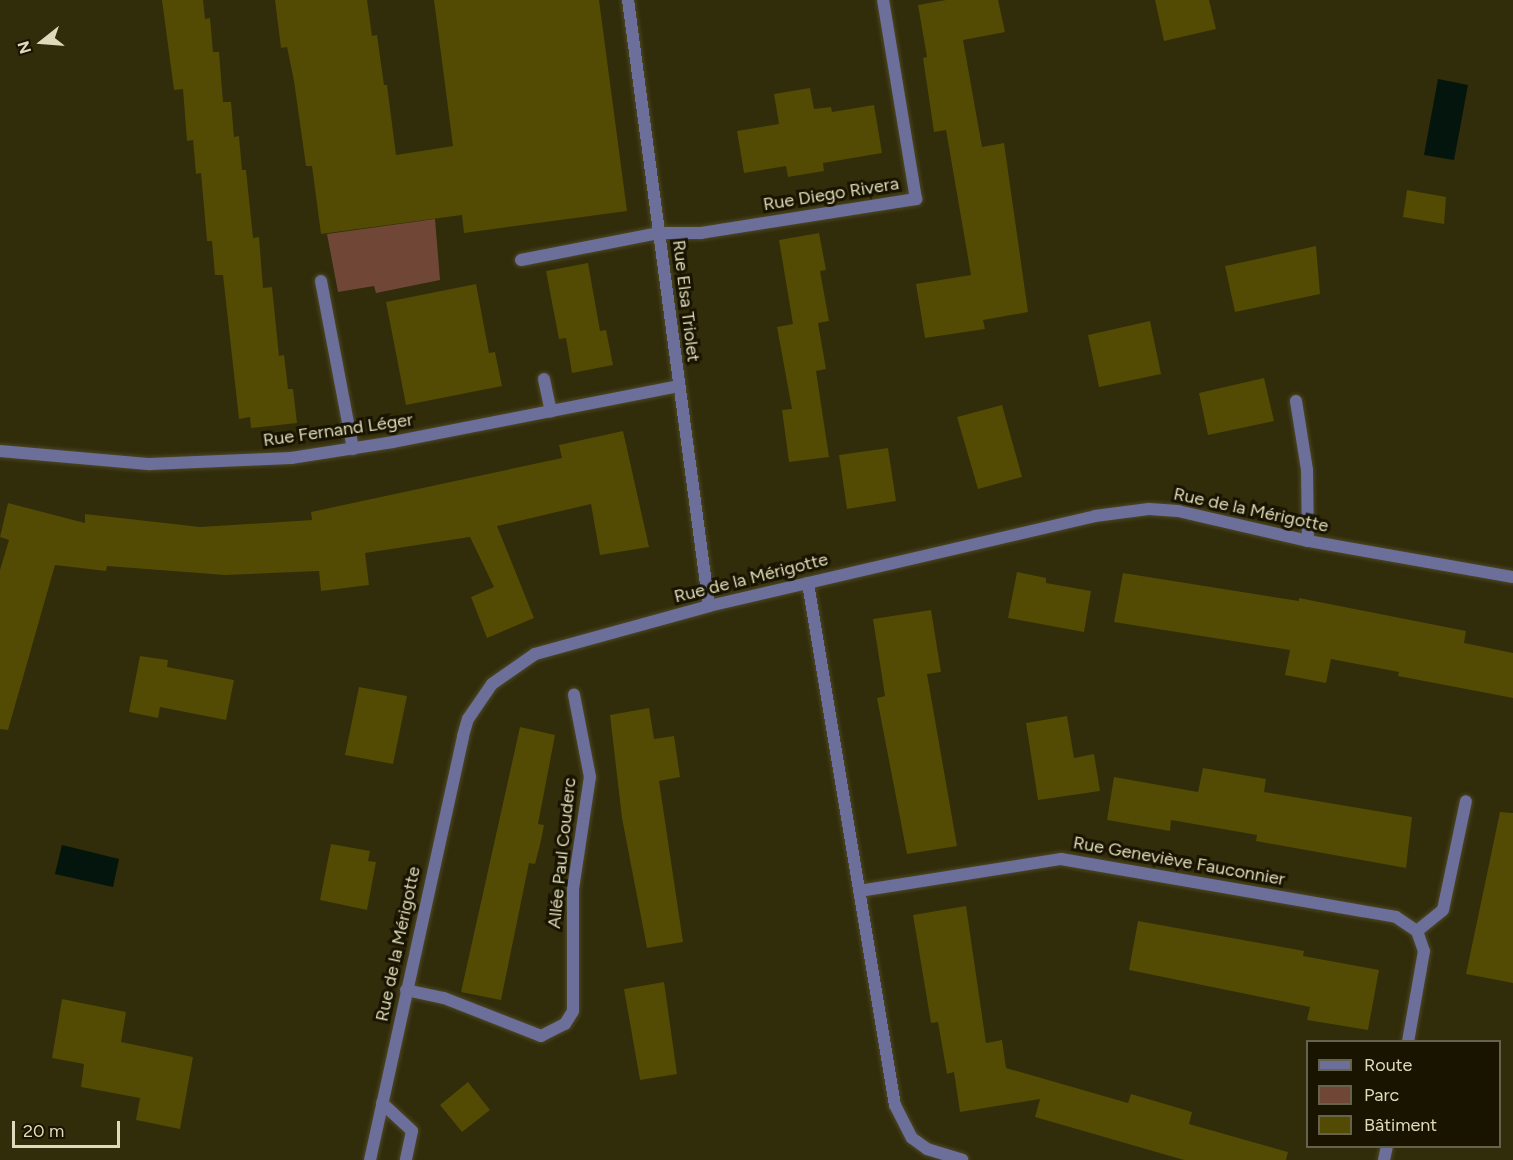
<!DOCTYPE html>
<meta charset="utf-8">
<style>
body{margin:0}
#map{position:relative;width:1513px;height:1160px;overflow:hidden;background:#312c0a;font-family:Figtree,sans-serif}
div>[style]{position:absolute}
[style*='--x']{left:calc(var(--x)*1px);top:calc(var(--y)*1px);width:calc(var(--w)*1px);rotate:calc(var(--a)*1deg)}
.green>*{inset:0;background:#704737}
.water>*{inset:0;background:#03150c}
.building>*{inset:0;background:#534a03}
.roads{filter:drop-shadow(0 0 2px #4d4826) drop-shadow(0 0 2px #4d4826)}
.lane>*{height:12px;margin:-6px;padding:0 6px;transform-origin:6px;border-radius:6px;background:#6c6f99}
.street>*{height:12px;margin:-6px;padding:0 6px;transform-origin:6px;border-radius:6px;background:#6c6f99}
span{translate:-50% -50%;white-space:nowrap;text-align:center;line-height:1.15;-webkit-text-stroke:6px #181400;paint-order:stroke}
.street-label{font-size:18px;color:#dedabb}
.legend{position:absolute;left:1306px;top:1040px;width:195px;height:108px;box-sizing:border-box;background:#181400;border:2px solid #67634b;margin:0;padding:8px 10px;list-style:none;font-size:18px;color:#dedabb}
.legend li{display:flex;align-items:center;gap:12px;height:30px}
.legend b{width:30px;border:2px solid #67634b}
.north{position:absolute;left:12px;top:12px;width:60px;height:60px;-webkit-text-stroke:4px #181400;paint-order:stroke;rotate:253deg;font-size:16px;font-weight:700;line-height:24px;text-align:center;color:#dedabb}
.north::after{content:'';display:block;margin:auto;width:21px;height:27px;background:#dedabb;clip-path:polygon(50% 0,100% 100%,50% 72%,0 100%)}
.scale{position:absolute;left:12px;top:1121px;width:108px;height:27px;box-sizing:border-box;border:3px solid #dedabb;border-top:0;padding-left:8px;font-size:18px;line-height:21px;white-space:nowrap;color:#dedabb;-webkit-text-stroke:4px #181400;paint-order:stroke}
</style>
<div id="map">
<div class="green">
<div style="clip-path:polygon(435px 219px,440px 280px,376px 293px,374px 286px,338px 292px,327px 234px)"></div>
</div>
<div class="water">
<div style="clip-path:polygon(1438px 79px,1468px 85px,1454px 160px,1424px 155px)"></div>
<div style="clip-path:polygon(62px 845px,119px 859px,113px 887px,55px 874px)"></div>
</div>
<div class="building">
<div style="clip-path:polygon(162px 0,203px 0,205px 19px,210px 18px,213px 52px,219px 52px,223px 102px,231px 102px,234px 137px,239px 136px,242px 170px,246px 170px,253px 238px,259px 237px,263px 288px,272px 287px,279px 356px,284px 355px,288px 389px,293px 389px,297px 423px,251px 428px,250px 417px,239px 419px,223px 275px,215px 275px,212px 241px,207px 241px,201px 173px,196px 174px,193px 140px,187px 141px,183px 89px,174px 90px)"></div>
<div style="clip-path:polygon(275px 0,367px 0,372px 36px,377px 35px,384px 85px,387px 85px,396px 155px,453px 146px,434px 0,599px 0,627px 211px,464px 233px,462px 215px,321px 234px,312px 166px,306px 166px,294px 81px,287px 47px,281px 48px)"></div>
<div style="clip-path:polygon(946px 0,998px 0,1005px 32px,963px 40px,982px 147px,1004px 143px,1028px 312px,983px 320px,985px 329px,925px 338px,916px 284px,971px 275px,946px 130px,934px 132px,923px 58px,927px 57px,918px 5px)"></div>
<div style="clip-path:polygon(1155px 0,1209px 0,1216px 29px,1164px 41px)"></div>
<div style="clip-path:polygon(810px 88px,814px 109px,831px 107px,832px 112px,874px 105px,882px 153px,823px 163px,824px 171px,788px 177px,786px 166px,744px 173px,737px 131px,779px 124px,774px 94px)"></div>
<div style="clip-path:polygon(1407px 190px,1446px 197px,1444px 224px,1403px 217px)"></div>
<div style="clip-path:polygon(819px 233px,826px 270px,820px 271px,829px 321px,818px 323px,826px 369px,816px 371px,829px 457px,789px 462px,782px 410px,792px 409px,777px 327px,793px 324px,779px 240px)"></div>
<div style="clip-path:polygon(1316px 246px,1320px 294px,1235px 312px,1225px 266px)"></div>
<div style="clip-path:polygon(588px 263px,600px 331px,606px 330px,613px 365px,572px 373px,566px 338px,559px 339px,546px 271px)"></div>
<div style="clip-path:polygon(476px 284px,489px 353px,495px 352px,502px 386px,406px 405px,386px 302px)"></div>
<div style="clip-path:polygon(1150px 321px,1161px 374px,1099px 387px,1088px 335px)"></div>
<div style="clip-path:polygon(1264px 378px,1274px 421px,1208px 435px,1199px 393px)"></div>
<div style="clip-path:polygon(1002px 405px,1022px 477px,978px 489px,957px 417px)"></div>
<div style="clip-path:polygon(623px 431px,649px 547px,600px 555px,591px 504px,497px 526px,534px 618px,487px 638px,471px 597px,494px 587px,470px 537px,365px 553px,369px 585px,321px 591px,319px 571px,225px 575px,107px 566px,106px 571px,55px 565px,8px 730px,0 729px,0 570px,9px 540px,0 537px,8px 503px,85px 523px,85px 514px,200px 527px,312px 520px,311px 512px,562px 458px,559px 445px)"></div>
<div style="clip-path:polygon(888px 448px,896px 501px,847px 509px,839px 455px)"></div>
<div style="clip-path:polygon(1017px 572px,1046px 578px,1046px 583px,1091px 591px,1084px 632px,1008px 618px)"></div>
<div style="clip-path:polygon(1123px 573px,1299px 601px,1299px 598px,1466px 631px,1464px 643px,1513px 653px,1513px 698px,1398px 676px,1399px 672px,1331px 659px,1326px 683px,1285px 675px,1290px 650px,1114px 622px)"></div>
<div style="clip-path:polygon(931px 610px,941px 672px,927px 674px,957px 846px,907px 854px,877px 698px,885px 696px,873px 619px)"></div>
<div style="clip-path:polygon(140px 656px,168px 660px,167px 667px,234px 680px,226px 720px,160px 707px,158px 718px,129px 712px)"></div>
<div style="clip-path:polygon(359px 687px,407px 696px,393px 764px,345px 755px)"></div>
<div style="clip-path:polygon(649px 708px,654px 739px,674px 736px,680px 777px,659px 781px,683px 942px,647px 948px,622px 818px,610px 715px)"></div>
<div style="clip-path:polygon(1067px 716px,1074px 758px,1094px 754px,1100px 791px,1038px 800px,1026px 723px)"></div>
<div style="clip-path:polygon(520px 727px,555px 735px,538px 824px,544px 825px,540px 845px,535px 864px,529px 863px,501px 1000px,461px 992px)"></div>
<div style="clip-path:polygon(1203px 768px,1266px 779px,1264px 792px,1412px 817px,1406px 868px,1256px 841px,1257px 835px,1171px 820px,1170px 831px,1107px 820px,1114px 777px,1198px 792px)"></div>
<div style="clip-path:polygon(1500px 812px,1513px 813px,1513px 983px,1466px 974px)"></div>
<div style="clip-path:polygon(331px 844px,370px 851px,368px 861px,376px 862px,367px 910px,320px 900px)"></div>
<div style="clip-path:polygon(966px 906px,986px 1043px,1002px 1040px,1006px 1068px,1128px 1103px,1131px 1094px,1192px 1112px,1189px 1124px,1288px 1152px,1286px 1160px,1184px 1160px,1035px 1117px,1040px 1099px,960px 1112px,954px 1072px,947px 1074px,938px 1022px,931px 1023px,913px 915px)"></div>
<div style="clip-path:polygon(1138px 921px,1304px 951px,1303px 956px,1379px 970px,1368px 1030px,1307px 1020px,1310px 1007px,1129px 970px)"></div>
<div style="clip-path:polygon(664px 982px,677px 1074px,640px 1080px,624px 989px)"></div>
<div style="clip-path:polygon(62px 999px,126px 1012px,121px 1042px,193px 1057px,180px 1129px,136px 1120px,140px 1098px,81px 1087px,84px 1064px,52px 1058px)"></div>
<div style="clip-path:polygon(468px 1082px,490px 1110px,462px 1132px,440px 1105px)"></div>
</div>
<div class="roads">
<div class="lane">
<div style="--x:1296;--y:401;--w:70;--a:80.9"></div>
<div style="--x:1307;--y:470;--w:71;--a:89.2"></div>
<div style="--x:382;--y:1103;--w:41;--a:43"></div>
<div style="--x:412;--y:1131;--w:30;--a:102"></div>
</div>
<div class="street">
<div style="--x:628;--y:0;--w:611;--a:82.39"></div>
<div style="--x:521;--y:260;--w:141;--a:-11.1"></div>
<div style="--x:659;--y:233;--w:42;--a:0"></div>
<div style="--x:701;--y:233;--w:218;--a:-9"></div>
<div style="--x:916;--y:199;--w:202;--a:-99.4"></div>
<div style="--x:321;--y:281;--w:171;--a:79.2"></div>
<div style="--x:544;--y:379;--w:33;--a:78"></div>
<div style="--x:0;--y:451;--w:151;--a:5"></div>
<div style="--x:150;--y:464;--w:141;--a:-2.4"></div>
<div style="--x:291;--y:458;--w:103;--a:-8.9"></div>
<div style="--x:393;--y:442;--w:290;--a:-11.1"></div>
<div style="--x:808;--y:583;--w:529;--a:80.54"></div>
<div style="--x:895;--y:1105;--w:37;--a:63"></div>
<div style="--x:912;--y:1138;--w:19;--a:36"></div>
<div style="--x:927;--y:1149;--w:37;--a:17"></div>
<div style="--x:859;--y:891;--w:205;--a:-9"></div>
<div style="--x:1061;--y:859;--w:340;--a:9.8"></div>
<div style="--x:1396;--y:917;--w:25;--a:34"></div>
<div style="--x:1417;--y:931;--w:21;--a:71"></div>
<div style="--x:1424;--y:951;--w:92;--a:100"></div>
<div style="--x:1417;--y:931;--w:33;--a:-39"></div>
<div style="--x:1443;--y:910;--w:111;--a:-78.1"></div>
<div style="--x:406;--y:990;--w:39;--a:12"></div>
<div style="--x:444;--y:998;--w:104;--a:21.4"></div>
<div style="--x:541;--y:1036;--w:27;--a:-27"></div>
<div style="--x:565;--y:1024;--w:15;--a:-58"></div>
<div style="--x:573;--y:1011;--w:122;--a:-90"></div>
<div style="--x:573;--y:889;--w:113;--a:-81.4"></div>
<div style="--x:590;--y:777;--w:84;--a:-101"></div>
<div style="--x:370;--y:1160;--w:434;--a:-77.6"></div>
<div style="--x:463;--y:736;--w:18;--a:-74"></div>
<div style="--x:468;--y:719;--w:42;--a:-55.6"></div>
<div style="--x:492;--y:684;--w:52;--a:-34.9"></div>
<div style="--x:535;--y:654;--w:180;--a:-15.4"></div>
<div style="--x:709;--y:606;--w:396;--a:-13.1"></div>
<div style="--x:1095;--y:516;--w:54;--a:-7.4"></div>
<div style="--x:1149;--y:509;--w:29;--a:4"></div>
<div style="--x:1178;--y:511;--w:133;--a:13"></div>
<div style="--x:1308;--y:541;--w:208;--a:10"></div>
<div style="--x:1384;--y:1160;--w:14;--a:-78"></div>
</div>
</div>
<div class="street-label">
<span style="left:831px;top:194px;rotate:-9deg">Rue Diego Rivera</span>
<span style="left:686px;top:301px;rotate:83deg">Rue Elsa Triolet</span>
<span style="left:338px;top:430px;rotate:-8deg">Rue Fernand Léger</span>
<span style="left:1251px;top:510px;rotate:12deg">Rue de la Mérigotte</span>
<span style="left:751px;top:578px;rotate:-14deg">Rue de la Mérigotte</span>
<span style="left:562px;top:853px;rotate:-84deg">Allée Paul Couderc</span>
<span style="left:1179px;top:861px;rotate:10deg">Rue Geneviève Fauconnier</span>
<span style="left:398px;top:944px;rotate:-78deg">Rue de la Mérigotte</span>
</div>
<ul class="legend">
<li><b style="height:8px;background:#6c6f99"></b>Route</li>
<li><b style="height:16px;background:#704737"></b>Parc</li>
<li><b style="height:16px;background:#534a03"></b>Bâtiment</li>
</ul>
<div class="north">N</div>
<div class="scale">20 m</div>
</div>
